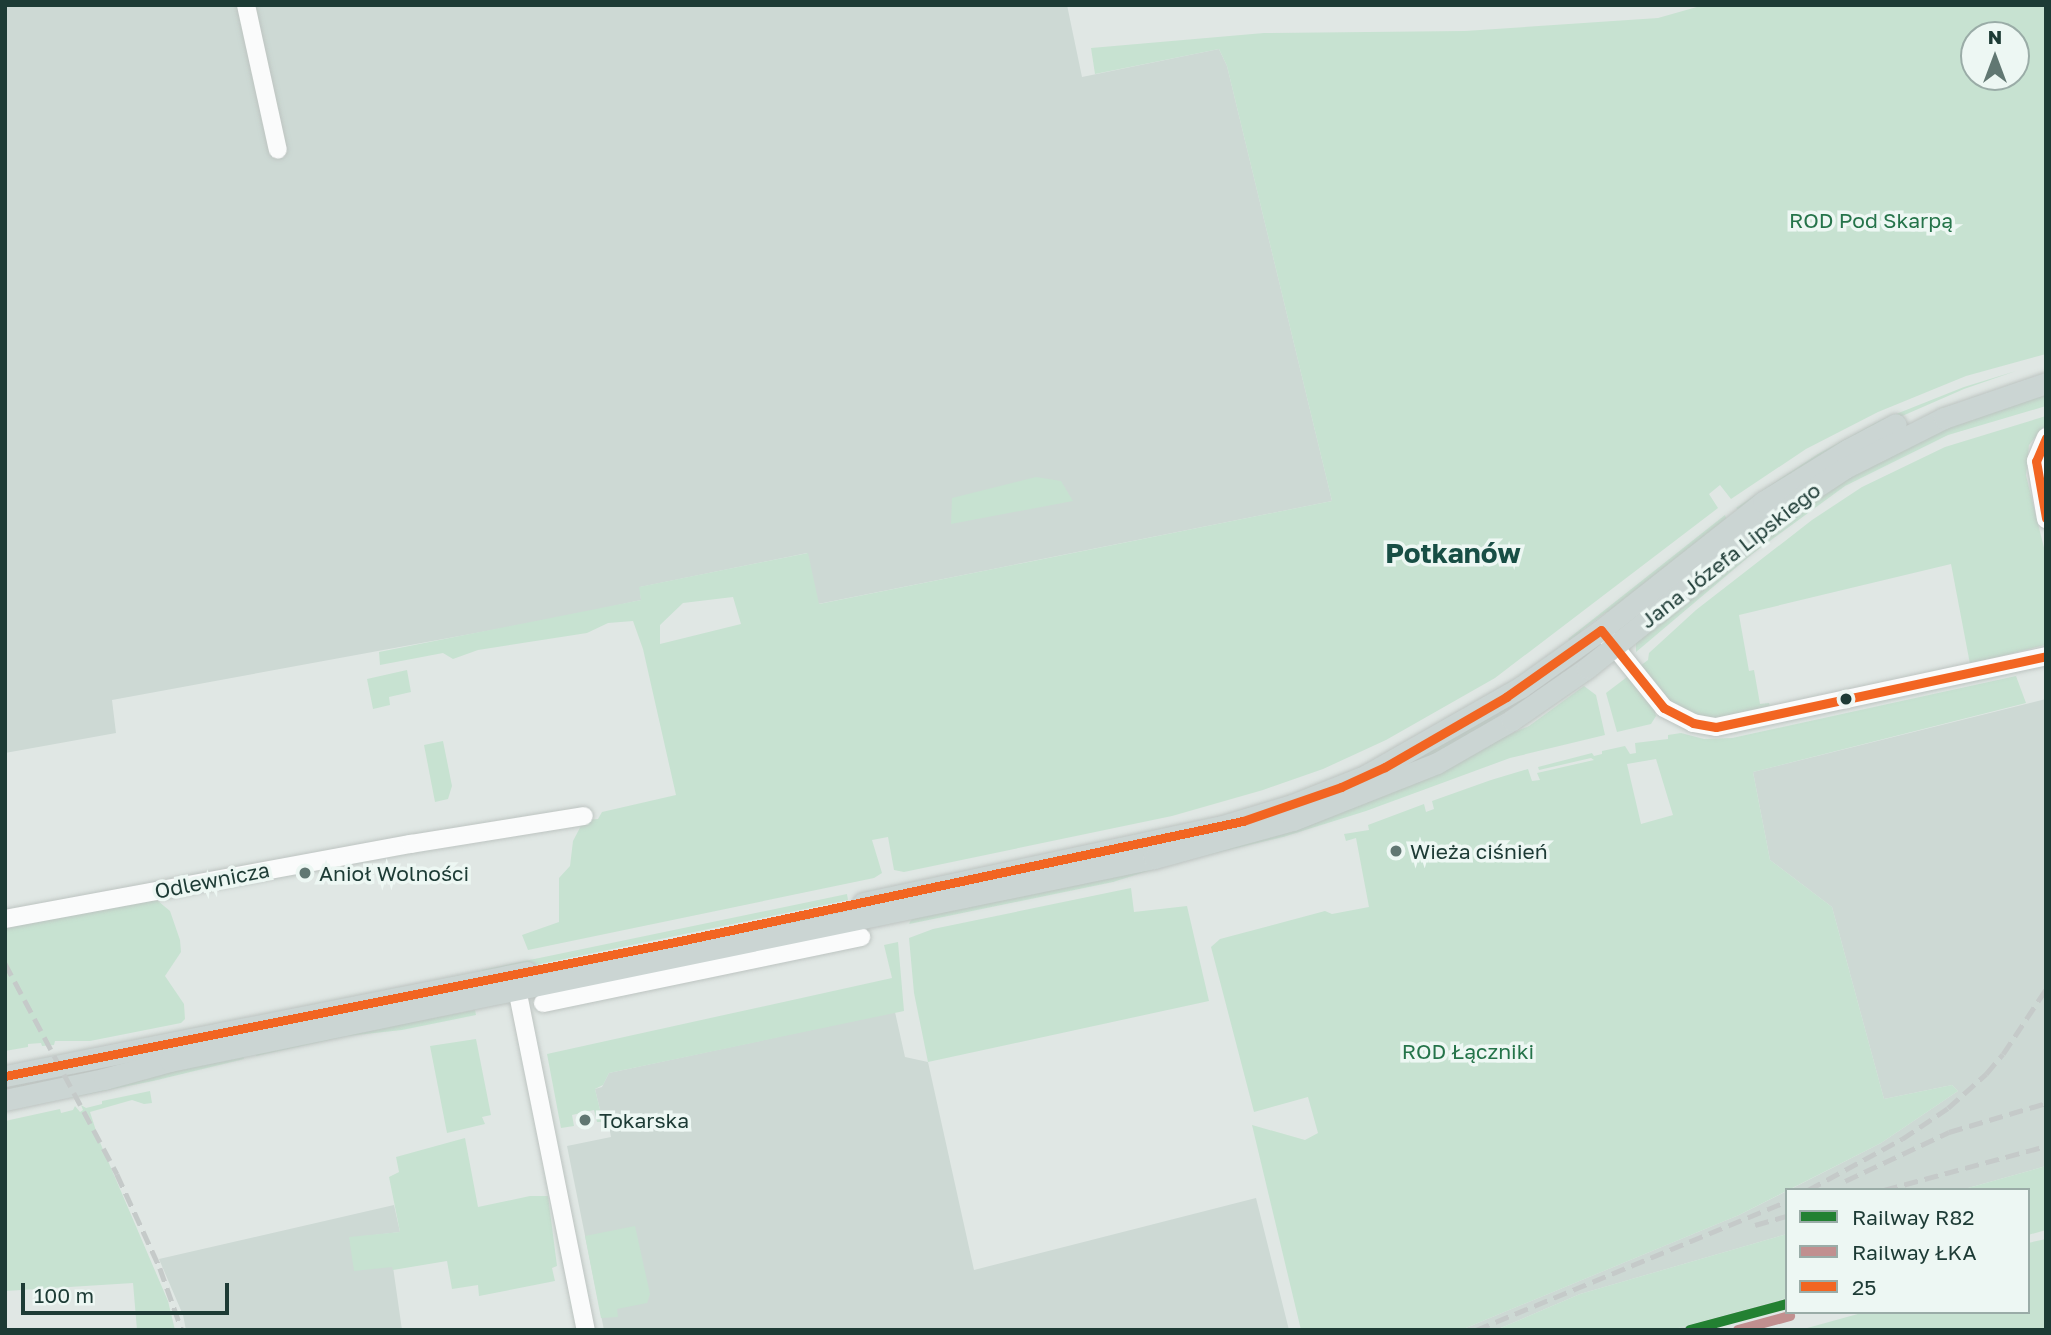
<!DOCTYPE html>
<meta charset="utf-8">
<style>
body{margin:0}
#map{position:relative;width:2051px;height:1335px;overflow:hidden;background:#e0e7e4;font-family:"Golos Text",sans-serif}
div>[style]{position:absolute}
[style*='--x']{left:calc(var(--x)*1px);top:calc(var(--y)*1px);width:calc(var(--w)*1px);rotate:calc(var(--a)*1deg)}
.built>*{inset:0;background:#cdd9d4}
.green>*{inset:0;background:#c7e2d1}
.roads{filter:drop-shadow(0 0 2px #bdc4c1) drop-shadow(0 0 2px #bdc4c1)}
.minor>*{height:18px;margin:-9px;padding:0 9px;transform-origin:9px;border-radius:9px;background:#fafbfb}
.major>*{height:21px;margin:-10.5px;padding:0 10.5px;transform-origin:10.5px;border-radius:10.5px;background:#cbd5d3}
.rail>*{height:4.5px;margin-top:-2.25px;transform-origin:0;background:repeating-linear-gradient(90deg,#c5cac9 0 14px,transparent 0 21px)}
.bus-1>*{height:9px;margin:-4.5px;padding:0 4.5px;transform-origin:4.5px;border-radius:4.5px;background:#f26522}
.rail-1>*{height:10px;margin:-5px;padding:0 5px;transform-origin:5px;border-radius:5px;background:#238132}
.rail-2>*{height:10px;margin:-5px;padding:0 5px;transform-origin:5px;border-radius:5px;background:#c18f8f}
.dots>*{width:19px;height:19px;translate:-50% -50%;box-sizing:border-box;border:4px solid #edf7f3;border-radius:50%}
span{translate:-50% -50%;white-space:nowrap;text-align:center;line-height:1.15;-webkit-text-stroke:7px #edf7f3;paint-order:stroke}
.park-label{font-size:21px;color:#25744a}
.street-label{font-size:21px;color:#1d3b35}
.poi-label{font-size:21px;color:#1d3b35}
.left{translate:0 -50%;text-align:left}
.district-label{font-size:28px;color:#184e45;font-weight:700}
.frame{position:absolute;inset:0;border:7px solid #1d3b35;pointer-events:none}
.legend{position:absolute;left:1785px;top:1188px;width:245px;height:126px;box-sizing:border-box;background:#edf7f3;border:2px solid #9aaca7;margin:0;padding:9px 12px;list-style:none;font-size:21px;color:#1d3b35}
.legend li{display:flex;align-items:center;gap:14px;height:35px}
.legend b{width:35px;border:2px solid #9aaca7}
.north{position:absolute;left:1960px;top:21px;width:70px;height:70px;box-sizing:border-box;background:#edf7f3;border:2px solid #9aaca7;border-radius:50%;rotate:0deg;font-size:19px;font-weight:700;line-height:28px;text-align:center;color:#1d3b35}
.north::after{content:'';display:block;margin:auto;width:24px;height:32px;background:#617772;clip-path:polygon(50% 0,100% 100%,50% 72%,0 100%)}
.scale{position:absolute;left:21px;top:1283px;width:208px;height:32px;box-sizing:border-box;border:4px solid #1d3b35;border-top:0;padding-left:9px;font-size:21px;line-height:24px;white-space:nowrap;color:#1d3b35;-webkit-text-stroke:5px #edf7f3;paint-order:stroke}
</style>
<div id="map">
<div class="built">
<div style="clip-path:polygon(5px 5px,1067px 5px,1082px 77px,1219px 49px,1227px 66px,1332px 501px,818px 604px,807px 553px,640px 587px,641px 600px,568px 616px,112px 700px,116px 733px,5px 753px)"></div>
<div style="clip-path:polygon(2046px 699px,2046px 1166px,1961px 1190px,1789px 1190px,1881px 1143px,1958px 1091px,1952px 1085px,1884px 1099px,1832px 907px,1770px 860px,1753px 772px)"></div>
<div style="clip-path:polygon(895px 1012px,905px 1057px,928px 1062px,974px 1270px,1256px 1198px,1289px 1330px,604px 1330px,567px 1146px,611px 1137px,608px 1121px,603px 1122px,595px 1089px,602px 1087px,609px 1073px)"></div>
<div style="clip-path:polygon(1787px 1191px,1787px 1234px,1580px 1294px,1496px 1330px,1461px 1330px,1739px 1215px)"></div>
<div style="clip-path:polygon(394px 1205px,400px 1232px,349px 1238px,393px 1267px,402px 1330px,186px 1330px,183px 1315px,159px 1259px)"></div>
<div style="clip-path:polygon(1787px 1298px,1787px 1307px,1702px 1330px,1671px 1330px)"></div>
</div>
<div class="green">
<div style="clip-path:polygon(evenodd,1704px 5px,2046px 5px,2046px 354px,1966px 376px,1878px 412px,1806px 449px,1731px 499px,1720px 485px,1709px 494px,1718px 508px,1495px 678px,1386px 740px,1323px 769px,1263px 790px,1172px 816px,904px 872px,894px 870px,888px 837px,872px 840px,882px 873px,874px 878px,528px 950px,522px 935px,559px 922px,559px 878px,570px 866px,573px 841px,584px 820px,598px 819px,602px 812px,676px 795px,643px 649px,633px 621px,608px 623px,587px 633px,478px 650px,453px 659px,443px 653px,380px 665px,379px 652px,641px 600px,639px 587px,808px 553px,819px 604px,1332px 501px,1227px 66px,1219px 49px,1095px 74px,1091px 48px,1264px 33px,1465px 31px,1658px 18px,1704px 5px,1974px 35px,2016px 35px,2016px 77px,1974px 77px,1974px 35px,1704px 5px,733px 597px,741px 624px,660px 644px,660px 625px,683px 603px,733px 597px)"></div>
<div style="clip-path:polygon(2016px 371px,1964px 389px,1893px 420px,1739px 510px,1736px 508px,1818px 454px,1881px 420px,1964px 387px)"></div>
<div style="clip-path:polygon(2046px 390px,2046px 406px,1948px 435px,1845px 486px,1752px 554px,1636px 652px,1636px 643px,1641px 636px,1807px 501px,1892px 449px)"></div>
<div style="clip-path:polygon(2046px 416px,2046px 424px,2029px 445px,2026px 475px,2046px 556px,2045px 645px,1970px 664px,1951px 564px,1739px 615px,1749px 671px,1754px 670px,1760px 704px,1769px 703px,1771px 709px,1721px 719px,1694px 715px,1672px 703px,1640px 666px,1648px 660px,1649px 653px,1696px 610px,1812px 520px,1862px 487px,1945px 447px)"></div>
<div style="clip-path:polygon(1036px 477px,1061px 481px,1073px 501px,951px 524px,952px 498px)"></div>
<div style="clip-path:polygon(1725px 515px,1727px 521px,1617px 610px,1605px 613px,1582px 630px,1572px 644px,1568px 639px)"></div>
<div style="clip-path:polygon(1566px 663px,1569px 667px,1450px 749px,1393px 773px)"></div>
<div style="clip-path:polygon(407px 670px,411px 692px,389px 697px,390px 705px,373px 709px,367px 679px)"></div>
<div style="clip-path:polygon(evenodd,2016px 676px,2026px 703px,1753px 772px,1770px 860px,1832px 907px,1884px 1099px,1952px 1085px,1958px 1091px,1881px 1143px,1739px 1215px,1461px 1330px,1301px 1330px,1252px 1125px,1305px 1140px,1318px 1133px,1308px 1097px,1254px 1112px,1211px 947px,1220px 939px,1325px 911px,1332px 914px,1369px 907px,1356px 838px,1346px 841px,1344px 834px,1369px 830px,1368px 825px,1424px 804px,1426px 812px,1434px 809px,1432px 801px,1491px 780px,1528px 769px,1532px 781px,1540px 780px,1537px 773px,1594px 760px,1591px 758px,1539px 770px,1538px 767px,1592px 753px,1594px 756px,1602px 754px,1602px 751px,1625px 746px,1630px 754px,1636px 753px,1635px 743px,1668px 739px,1668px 735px,1681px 733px,1704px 739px,1732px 738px,2016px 676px,1656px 759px,1673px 815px,1641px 824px,1627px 764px,1656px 759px)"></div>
<div style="clip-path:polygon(1627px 677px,1654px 709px,1656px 716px,1651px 724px,1617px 732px,1606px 693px)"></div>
<div style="clip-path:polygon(1584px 686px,1596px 695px,1605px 735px,1510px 758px,1366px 811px,1283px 837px,1173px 863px,1113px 882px,909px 924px,913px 916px,1492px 742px,1529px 726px)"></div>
<div style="clip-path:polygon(443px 741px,452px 786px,448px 799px,435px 802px,424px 745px)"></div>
<div style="clip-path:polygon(1131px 888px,1134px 912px,1187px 906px,1209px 1001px,928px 1062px,914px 993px,909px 938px,933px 929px)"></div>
<div style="clip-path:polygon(847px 894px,848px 900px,483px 976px,482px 970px)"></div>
<div style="clip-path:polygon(145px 900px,158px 901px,170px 911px,180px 940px,181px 952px,165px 976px,184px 1004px,185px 1019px,181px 1023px,90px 1041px,55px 1041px,54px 1045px,42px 1046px,41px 1043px,28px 1044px,28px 1047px,5px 1051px,5px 929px,74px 912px)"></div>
<div style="clip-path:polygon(898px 942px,904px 1011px,609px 1073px,603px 1085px,595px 1089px,603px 1122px,597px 1122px,594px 1110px,572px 1115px,574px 1126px,561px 1128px,547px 1054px,892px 978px,884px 945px)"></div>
<div style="clip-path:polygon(475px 1010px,476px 1015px,402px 1030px,347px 1036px,256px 1056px,257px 1051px)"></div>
<div style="clip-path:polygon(476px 1039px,491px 1115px,482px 1117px,485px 1124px,447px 1133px,430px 1046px)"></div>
<div style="clip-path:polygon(243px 1055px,244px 1059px,153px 1081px,78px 1096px,75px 1090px)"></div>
<div style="clip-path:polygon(150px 1091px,152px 1103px,144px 1104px,132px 1100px,90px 1112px,99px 1140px,168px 1301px,175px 1330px,137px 1330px,133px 1283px,5px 1291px,5px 1121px,60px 1109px,61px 1113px,73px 1110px,75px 1106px,80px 1112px,83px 1110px,81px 1105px,86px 1108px,102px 1104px,102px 1101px)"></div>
<div style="clip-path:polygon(465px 1138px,478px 1207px,530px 1196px,548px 1196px,557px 1266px,552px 1268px,555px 1281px,479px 1296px,478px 1285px,452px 1289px,447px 1261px,393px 1270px,392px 1267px,354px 1271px,349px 1237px,400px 1232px,389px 1177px,399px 1172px,396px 1157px)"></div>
<div style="clip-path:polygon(2046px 1166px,2046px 1230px,2028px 1235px,2028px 1190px,1961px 1190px)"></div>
<div style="clip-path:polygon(635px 1226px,650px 1294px,647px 1303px,617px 1309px,618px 1317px,601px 1318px,585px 1236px)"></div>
<div style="clip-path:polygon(1787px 1234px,1787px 1298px,1671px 1330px,1496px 1330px,1580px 1294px)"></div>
<div style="clip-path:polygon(2046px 1239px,2046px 1330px,1800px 1330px,1865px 1312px,2028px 1312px,2028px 1243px)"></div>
</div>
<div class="roads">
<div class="minor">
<div style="--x:246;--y:5;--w:148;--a:77.6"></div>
<div style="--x:2046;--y:437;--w:26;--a:113"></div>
<div style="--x:2036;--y:461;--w:59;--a:80.2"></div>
<div style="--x:1606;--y:636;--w:92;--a:51.1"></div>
<div style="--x:1664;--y:708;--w:33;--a:27"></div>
<div style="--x:1693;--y:723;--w:23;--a:10"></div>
<div style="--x:1716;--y:727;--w:338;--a:-12.1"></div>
<div style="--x:5;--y:919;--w:413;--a:-10.5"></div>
<div style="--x:411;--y:844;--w:175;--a:-9.2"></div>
<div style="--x:522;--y:977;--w:13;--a:113"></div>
<div style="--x:517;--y:989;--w:348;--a:78.6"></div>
<div style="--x:543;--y:1003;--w:325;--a:-11.7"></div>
</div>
<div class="major">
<div style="--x:863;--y:903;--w:364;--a:-12.1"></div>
<div style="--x:1219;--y:827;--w:76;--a:-16.8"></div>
<div style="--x:1292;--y:805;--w:79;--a:-21.7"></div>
<div style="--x:1365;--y:776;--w:180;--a:-29.7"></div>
<div style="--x:1521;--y:687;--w:98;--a:-35.5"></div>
<div style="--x:1601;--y:630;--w:206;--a:-38.3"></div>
<div style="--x:1763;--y:502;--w:99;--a:-31.8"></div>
<div style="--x:1847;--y:450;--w:55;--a:-28"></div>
<div style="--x:5;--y:1076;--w:532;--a:-11.27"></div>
<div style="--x:5;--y:1100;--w:101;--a:-12"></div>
<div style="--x:104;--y:1079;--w:68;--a:-15.3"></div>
<div style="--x:170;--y:1061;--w:1005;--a:-11.66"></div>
<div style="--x:1154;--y:858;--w:144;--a:-15.3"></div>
<div style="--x:1293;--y:820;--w:155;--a:-21.6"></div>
<div style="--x:1437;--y:763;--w:86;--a:-29.8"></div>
<div style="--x:1512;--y:720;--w:91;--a:-34.7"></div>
<div style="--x:1587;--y:668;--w:278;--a:-38.6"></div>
<div style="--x:1804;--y:495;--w:49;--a:-33.4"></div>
<div style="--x:1845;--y:468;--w:111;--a:-26.8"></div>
<div style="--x:1944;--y:418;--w:108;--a:-18.9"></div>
</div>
</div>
<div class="rail">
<div style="--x:5;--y:963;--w:239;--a:62"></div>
<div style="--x:117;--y:1174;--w:103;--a:65.4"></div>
<div style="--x:160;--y:1268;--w:66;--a:70.5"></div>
<div style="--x:1845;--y:1181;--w:115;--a:-25.2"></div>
<div style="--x:1949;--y:1132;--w:101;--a:-16.6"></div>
<div style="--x:1808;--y:1190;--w:107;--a:-28.5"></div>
<div style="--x:1902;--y:1139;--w:55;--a:-34"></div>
<div style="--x:1948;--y:1108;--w:51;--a:-41.8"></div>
<div style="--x:1986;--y:1074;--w:26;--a:-50"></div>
<div style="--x:2003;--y:1054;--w:78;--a:-56.5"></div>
<div style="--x:1884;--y:1190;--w:168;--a:-15.2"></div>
<div style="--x:1755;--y:1225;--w:33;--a:-16"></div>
<div style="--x:1476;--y:1330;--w:337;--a:-22.5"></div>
</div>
<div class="bus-1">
<div style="--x:2046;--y:438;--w:25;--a:113"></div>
<div style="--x:2036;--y:461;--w:58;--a:80"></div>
<div style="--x:5;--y:1076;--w:683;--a:-11.31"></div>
<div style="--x:675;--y:942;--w:581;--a:-12.03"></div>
<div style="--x:1243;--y:821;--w:104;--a:-19.1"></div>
<div style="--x:1341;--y:787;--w:48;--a:-24.4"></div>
<div style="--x:1385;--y:767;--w:140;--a:-30"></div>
<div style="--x:1506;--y:697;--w:116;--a:-35.2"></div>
<div style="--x:1601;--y:630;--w:100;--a:51.1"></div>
<div style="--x:1664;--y:708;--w:33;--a:27"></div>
<div style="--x:1693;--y:723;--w:23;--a:10"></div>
<div style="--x:1716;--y:727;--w:338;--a:-12.1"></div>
</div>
<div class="rail-1">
<div style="--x:1690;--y:1330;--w:100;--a:-15"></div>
</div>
<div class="rail-2">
<div style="--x:1738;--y:1330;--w:54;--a:-15.1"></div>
</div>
<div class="dots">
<div style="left:1846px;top:699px;background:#1d3b35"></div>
<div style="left:1396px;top:851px;background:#617772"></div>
<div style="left:305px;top:873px;background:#617772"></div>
<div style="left:585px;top:1120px;background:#617772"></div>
</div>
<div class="park-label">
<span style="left:1871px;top:220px">ROD Pod Skarpą</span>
<span style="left:1468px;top:1051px">ROD Łączniki</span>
</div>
<div class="street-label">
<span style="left:1730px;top:555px;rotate:-38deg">Jana Józefa Lipskiego</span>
<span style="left:212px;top:880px;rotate:-11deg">Odlewnicza</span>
</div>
<div class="poi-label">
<span class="left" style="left:1410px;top:851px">Wieża ciśnień</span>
<span class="left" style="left:319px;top:873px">Anioł Wolności</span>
<span class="left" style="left:599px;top:1120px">Tokarska</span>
</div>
<div class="district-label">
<span style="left:1453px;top:553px">Potkanów</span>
</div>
<div class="frame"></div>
<ul class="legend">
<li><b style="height:9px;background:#238132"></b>Railway R82</li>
<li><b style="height:9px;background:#c18f8f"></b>Railway ŁKA</li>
<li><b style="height:9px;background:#f26522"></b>25</li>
</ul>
<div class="north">N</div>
<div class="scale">100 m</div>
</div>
